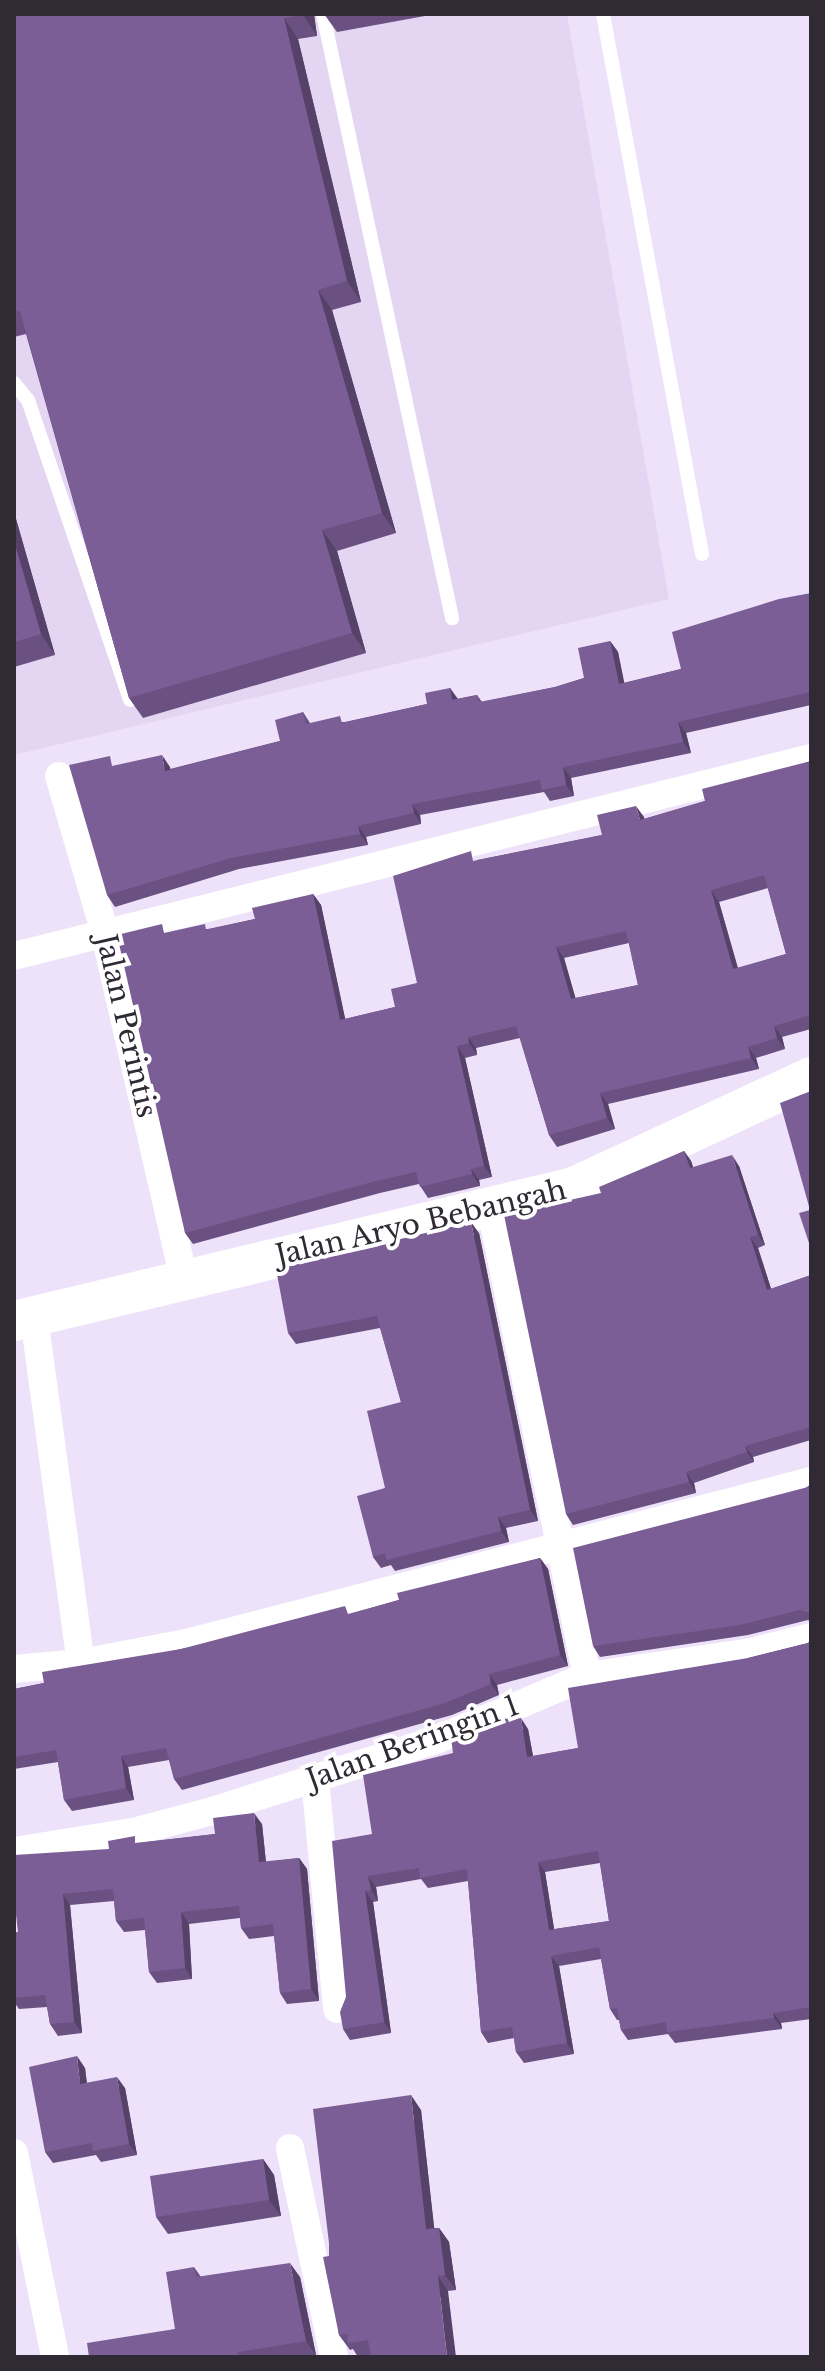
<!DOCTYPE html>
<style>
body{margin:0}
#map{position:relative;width:825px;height:2371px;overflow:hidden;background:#ede2f9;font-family:"Libre Baskerville",serif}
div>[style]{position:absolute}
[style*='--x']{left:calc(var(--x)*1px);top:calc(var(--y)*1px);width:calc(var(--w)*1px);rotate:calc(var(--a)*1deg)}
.built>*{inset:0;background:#e4d6f3}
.lane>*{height:14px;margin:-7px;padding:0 7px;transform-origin:7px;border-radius:7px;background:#fff}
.street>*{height:28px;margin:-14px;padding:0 14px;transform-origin:14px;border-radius:14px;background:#fff}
.secondary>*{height:40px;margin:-20px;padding:0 20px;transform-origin:20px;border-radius:20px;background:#fff}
.wall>*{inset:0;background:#6a5181}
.shaded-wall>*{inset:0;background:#564269}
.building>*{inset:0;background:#7b5e96}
span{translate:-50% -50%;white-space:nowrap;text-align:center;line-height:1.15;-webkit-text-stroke:8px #fff;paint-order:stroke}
.street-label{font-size:28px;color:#2f2a33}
.frame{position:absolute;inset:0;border:16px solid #2f2a33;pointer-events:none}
</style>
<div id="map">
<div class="built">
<div style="clip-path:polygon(14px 14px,567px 14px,669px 599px,14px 755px)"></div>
</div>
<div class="lane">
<div style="--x:323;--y:14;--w:618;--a:77.94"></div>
<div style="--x:603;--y:14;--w:549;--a:79.61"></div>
<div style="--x:14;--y:383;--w:22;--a:51"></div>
<div style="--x:28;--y:400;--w:317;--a:71.2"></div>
</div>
<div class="street">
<div style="--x:59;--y:776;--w:160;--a:73.7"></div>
<div style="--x:104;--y:930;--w:358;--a:77.1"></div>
<div style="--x:14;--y:956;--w:821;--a:-13.95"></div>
<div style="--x:491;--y:1209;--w:477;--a:78.4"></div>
<div style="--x:34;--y:1317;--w:349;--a:82.3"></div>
<div style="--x:14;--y:1669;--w:67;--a:-5.1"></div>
<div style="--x:81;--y:1663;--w:107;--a:-10.8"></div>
<div style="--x:186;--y:1643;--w:646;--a:-14.53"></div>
<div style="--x:315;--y:1779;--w:231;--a:84.5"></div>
<div style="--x:14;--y:1851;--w:121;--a:-9.1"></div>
<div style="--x:133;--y:1832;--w:82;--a:-14.9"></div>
<div style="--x:212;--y:1811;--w:235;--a:-17.6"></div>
<div style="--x:436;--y:1740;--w:164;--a:-23"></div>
<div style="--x:587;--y:1676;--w:166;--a:-8.3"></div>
<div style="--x:751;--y:1652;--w:62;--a:-14"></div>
<div style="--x:290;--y:2148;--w:214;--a:78.1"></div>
<div style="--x:14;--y:2153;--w:208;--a:78.6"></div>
</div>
<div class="secondary">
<div style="--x:14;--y:1321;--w:576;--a:-13.46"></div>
<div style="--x:574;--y:1187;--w:261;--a:-24.9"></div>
</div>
<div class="wall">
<div style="clip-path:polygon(14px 14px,314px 14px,317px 36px,298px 39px,361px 302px,332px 310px,396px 533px,337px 551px,366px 653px,143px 718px,129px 698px,26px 334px,14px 337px)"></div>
<div style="clip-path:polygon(324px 14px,436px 14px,337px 32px)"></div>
<div style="clip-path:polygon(14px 512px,55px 655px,14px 667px)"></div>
<div style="clip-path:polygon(811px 593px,811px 705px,686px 733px,691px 753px,571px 778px,574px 796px,550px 801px,544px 792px,420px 815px,421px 824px,366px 837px,368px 845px,239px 869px,115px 907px,107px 895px,116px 765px,170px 767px,170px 769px,280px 741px,303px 712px,310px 723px,345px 722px,427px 704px,450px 688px,457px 699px,477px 695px,482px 702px,555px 687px,584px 678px,610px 641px,618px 652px,624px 683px,681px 669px)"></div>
<div style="clip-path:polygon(evenodd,811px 761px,811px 1029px,782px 1037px,785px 1049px,756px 1058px,759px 1069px,608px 1104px,615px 1129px,557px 1147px,549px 1135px,520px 1038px,476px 1048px,477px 1055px,465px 1058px,492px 1177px,479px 1180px,480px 1186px,428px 1198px,419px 1184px,380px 1193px,193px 1244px,185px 1233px,167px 933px,208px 929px,255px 919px,313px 894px,321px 905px,345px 1019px,395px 1007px,417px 983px,477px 860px,602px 835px,644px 817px,644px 819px,705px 801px,811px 761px,768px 888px,786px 954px,738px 968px,719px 902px,768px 888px,811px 761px,629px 943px,638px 985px,575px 998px,564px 958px,629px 943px)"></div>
<div style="clip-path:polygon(684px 1151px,691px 1161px,693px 1167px,739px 1166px,765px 1245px,758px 1248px,771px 1289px,811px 1275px,811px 1440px,753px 1457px,754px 1462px,694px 1483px,696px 1493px,573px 1525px,566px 1514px,601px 1193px)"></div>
<div style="clip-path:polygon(479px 1233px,538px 1521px,506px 1528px,509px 1542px,395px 1571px,391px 1565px,381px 1568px,373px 1557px,401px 1402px,380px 1328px,296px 1344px,288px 1333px)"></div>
<div style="clip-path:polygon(811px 1484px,811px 1622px,808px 1620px,748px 1635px,600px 1657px,593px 1646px)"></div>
<div style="clip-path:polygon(540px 1558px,548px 1569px,568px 1666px,497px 1685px,499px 1695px,452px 1715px,182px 1790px,174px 1779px,169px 1760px,128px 1767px,134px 1800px,72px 1811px,64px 1800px,58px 1762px,14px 1769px,14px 1689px,44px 1683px,181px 1649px,351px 1614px)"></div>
<div style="clip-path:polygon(evenodd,811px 1640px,811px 2019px,781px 2023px,782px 2029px,675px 2043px,668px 2034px,628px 2040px,621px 2030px,619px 2020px,617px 2020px,610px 2009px,601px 1959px,559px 1966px,574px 2054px,524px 2063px,516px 2052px,514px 2038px,488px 2043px,481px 2032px,468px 1881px,428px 1888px,421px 1879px,376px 1887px,378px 1901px,373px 1902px,391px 2033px,350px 2040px,343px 2029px,346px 1997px,372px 1834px,453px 1753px,528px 1729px,533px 1756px,578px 1748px,748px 1658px,808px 1643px,811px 1640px,600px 1863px,609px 1921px,554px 1929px,545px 1872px,600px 1863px)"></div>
<div style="clip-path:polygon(262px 1824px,266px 1862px,299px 1858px,307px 1869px,319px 2001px,287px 2004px,280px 1993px,274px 1936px,249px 1939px,241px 1928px,240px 1918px,189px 1924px,192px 1979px,157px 1983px,149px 1972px,145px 1930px,124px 1932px,116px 1921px,114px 1901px,70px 1905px,82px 2033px,58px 2036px,50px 2024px,47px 2007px,19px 2009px,14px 2002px,14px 1933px,18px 1932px,109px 1849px,139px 1843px,215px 1834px)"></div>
<div style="clip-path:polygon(85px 2068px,87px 2083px,125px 2088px,137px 2155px,101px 2162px,96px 2155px,53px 2163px,45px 2152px)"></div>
<div style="clip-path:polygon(421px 2110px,434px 2228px,439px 2228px,449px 2242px,456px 2290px,448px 2291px,370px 2356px,358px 2357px,353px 2349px,350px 2350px,339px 2335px,329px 2256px)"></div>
<div style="clip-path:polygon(263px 2159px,274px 2175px,281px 2216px,168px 2234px,156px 2217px)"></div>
<div style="clip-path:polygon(194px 2267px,201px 2277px,300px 2277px,316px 2355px,303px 2357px,89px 2357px,175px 2329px)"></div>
</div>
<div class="shaded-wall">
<div style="clip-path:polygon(303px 14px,314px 14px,317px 36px,303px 15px)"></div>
<div style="clip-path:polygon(284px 18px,298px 39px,361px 302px,347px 281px)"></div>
<div style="clip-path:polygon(318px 290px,332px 310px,396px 533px,382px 513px)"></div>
<div style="clip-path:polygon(14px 512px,55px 655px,41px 634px,14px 541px)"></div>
<div style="clip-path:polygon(322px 530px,337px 551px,366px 653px,352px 633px)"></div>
<div style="clip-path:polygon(610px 641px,618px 652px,627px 696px,619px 684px)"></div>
<div style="clip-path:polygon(450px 688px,458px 699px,452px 700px)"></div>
<div style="clip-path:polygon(678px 722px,686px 733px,691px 753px,683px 742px)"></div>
<div style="clip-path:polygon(162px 755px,170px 767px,173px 782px,165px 771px)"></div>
<div style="clip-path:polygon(563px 767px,571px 778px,574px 796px,566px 785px)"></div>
<div style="clip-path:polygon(412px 804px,420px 815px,421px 824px,414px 813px)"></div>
<div style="clip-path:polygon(636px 806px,644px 817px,647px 831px,640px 820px)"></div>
<div style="clip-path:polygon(358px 826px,366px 837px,368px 845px,360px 834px)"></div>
<div style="clip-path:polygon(711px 890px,719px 902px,741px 980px,733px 969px)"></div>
<div style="clip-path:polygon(313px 894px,321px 905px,348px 1032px,340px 1020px)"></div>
<div style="clip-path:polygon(556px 947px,564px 958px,579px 1010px,571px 999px)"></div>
<div style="clip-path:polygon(774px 1026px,782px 1037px,785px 1049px,777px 1038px)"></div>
<div style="clip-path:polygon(468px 1037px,476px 1048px,477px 1055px,469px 1043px)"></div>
<div style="clip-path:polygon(457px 1046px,465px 1058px,492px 1177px,484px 1166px)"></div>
<div style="clip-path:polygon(748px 1047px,756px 1058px,759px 1069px,751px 1058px)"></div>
<div style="clip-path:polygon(600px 1093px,608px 1104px,615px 1129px,607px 1118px)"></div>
<div style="clip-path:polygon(684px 1151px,691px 1161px,697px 1179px,690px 1168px)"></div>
<div style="clip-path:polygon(732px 1155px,739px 1166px,765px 1245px,758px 1235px)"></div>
<div style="clip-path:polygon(471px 1169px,479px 1180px,480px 1186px,472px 1174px)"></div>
<div style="clip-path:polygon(471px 1222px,479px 1233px,538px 1521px,530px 1510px)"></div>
<div style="clip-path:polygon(750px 1237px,758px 1248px,775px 1301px,767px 1290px)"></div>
<div style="clip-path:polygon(745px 1446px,753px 1457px,754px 1462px,747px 1452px)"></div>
<div style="clip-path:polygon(686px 1472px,694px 1483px,696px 1493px,689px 1482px)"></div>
<div style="clip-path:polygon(498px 1517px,506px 1528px,509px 1542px,501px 1531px)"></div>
<div style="clip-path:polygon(540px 1558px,548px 1569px,568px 1666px,560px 1655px)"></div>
<div style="clip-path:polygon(489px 1674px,497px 1685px,499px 1695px,491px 1684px)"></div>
<div style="clip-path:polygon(521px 1718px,528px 1729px,535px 1767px,527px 1757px)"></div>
<div style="clip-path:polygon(121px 1756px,128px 1767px,134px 1800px,126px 1788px)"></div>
<div style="clip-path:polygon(254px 1813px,262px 1824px,267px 1873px,259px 1862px)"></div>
<div style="clip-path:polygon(299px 1858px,307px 1869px,319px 2001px,311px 1989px)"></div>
<div style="clip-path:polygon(538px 1862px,545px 1872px,556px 1941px,549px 1930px)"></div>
<div style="clip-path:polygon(368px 1876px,376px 1887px,378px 1901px,371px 1890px)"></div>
<div style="clip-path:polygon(365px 1891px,373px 1902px,391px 2033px,384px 2022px)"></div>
<div style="clip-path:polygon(63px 1894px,70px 1905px,82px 2033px,74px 2022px)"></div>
<div style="clip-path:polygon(181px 1912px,189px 1924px,192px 1979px,185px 1968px)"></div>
<div style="clip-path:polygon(551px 1956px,559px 1966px,574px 2054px,567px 2043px)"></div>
<div style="clip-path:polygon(773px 2013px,781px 2023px,782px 2029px,774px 2018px)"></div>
<div style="clip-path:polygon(77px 2056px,85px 2068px,88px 2095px,80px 2084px)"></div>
<div style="clip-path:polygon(117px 2077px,125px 2088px,137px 2155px,129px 2144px)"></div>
<div style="clip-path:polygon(411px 2095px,421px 2110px,436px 2244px,426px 2229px)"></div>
<div style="clip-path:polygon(263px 2159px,274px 2175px,281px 2216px,269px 2200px)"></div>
<div style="clip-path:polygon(439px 2228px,449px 2242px,456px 2290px,445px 2275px)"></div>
<div style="clip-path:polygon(290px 2263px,300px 2277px,316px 2355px,306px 2341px)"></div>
<div style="clip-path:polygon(438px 2276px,448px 2291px,456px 2357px,447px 2357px)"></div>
</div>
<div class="building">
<div style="clip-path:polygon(14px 14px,303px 14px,303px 15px,284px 18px,347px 281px,318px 290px,382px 513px,322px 530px,352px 633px,129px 698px,20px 311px,14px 312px)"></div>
<div style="clip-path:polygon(14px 541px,41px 634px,14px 642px)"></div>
<div style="clip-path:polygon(811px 593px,811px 692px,678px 722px,683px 742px,563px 767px,566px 785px,542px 790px,540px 780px,412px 804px,414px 813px,358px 826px,360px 834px,231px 858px,107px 895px,69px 765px,110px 756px,112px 766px,162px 755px,165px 771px,280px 741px,275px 720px,303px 712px,306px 724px,340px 716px,342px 723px,427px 704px,425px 693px,450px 688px,452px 700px,477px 695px,479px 702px,555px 687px,584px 678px,578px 648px,610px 641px,619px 684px,681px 669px,672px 632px,779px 599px)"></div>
<div style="clip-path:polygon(evenodd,811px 761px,811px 1015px,774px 1026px,777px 1038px,748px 1047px,751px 1058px,600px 1093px,607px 1118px,549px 1135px,516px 1026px,468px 1037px,469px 1043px,457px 1046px,484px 1166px,471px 1169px,472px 1174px,420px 1187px,416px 1172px,372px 1182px,185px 1233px,117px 935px,162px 924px,164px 933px,205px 924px,206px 930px,255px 919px,252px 908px,313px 894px,340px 1020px,395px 1007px,391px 989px,417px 983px,393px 876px,471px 851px,473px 861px,602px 835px,597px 815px,636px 806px,640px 820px,705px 801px,702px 789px,811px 761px,764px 875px,786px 954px,733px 969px,711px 890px,764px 875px,811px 761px,626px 931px,638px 985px,571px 999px,556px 947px,626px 931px)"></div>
<div style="clip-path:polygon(811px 1091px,811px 1249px,799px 1213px,810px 1210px,780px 1103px)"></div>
<div style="clip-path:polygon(684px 1151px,690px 1168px,732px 1155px,758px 1235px,750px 1237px,767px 1290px,811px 1275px,811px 1427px,745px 1446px,747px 1452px,686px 1472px,689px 1482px,566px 1514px,504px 1215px,601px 1193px,599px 1187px)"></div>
<div style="clip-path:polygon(471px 1222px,530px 1510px,498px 1517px,501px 1531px,387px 1560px,385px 1553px,373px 1557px,357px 1496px,385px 1488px,367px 1411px,401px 1402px,377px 1316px,288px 1333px,276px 1269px)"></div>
<div style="clip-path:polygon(811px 1484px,811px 1613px,800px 1610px,740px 1625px,593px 1646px,573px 1548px,808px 1487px)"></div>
<div style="clip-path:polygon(540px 1558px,560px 1655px,489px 1674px,491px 1684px,445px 1703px,174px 1779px,166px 1748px,121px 1756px,126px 1788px,64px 1800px,56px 1750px,14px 1757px,14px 1689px,44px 1683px,42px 1672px,181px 1649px,345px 1606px,348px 1614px,399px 1600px,397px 1593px)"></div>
<div style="clip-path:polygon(evenodd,811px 1640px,811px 2007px,773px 2013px,774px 2018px,667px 2032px,666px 2022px,621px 2030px,617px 2008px,610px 2009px,599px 1947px,551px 1956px,567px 2043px,516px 2052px,512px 2027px,481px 2032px,467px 1869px,420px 1878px,419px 1868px,368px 1876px,371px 1890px,365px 1891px,384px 2022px,343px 2029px,340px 2012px,346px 1997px,332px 1841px,372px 1834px,363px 1775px,453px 1753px,451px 1738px,497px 1719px,521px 1718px,527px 1757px,578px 1748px,568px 1688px,748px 1658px,808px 1643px,811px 1640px,598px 1851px,609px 1921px,549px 1930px,538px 1862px,598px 1851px)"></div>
<div style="clip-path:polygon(254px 1813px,259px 1862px,299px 1858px,311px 1989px,280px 1993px,273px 1924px,241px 1928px,239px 1906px,181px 1912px,185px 1968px,149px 1972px,144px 1918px,116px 1921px,113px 1889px,63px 1894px,74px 2022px,50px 2024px,45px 1995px,14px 1998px,14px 1933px,18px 1932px,14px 1897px,14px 1855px,109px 1849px,108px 1841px,135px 1836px,135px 1843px,215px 1834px,213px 1818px)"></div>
<div style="clip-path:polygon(77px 2056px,80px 2084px,117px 2077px,129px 2144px,93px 2151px,92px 2143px,45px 2152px,29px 2067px)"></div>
<div style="clip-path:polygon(411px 2095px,426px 2229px,439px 2228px,445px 2275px,438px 2276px,447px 2357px,371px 2357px,368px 2340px,348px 2343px,347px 2334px,339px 2335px,323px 2257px,329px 2256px,329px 2243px,313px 2109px)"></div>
<div style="clip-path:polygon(263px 2159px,269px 2200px,156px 2217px,150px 2176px)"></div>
<div style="clip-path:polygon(290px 2263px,306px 2341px,238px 2352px,239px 2357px,89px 2357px,87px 2343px,175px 2329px,166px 2272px,194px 2267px,196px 2277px)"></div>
</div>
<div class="street-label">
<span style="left:126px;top:1026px;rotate:77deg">Jalan Perintis</span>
<span style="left:421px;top:1223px;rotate:-13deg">Jalan Aryo Bebangah</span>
<span style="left:413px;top:1743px;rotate:-20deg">Jalan Beringin 1</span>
</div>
<div class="frame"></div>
</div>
